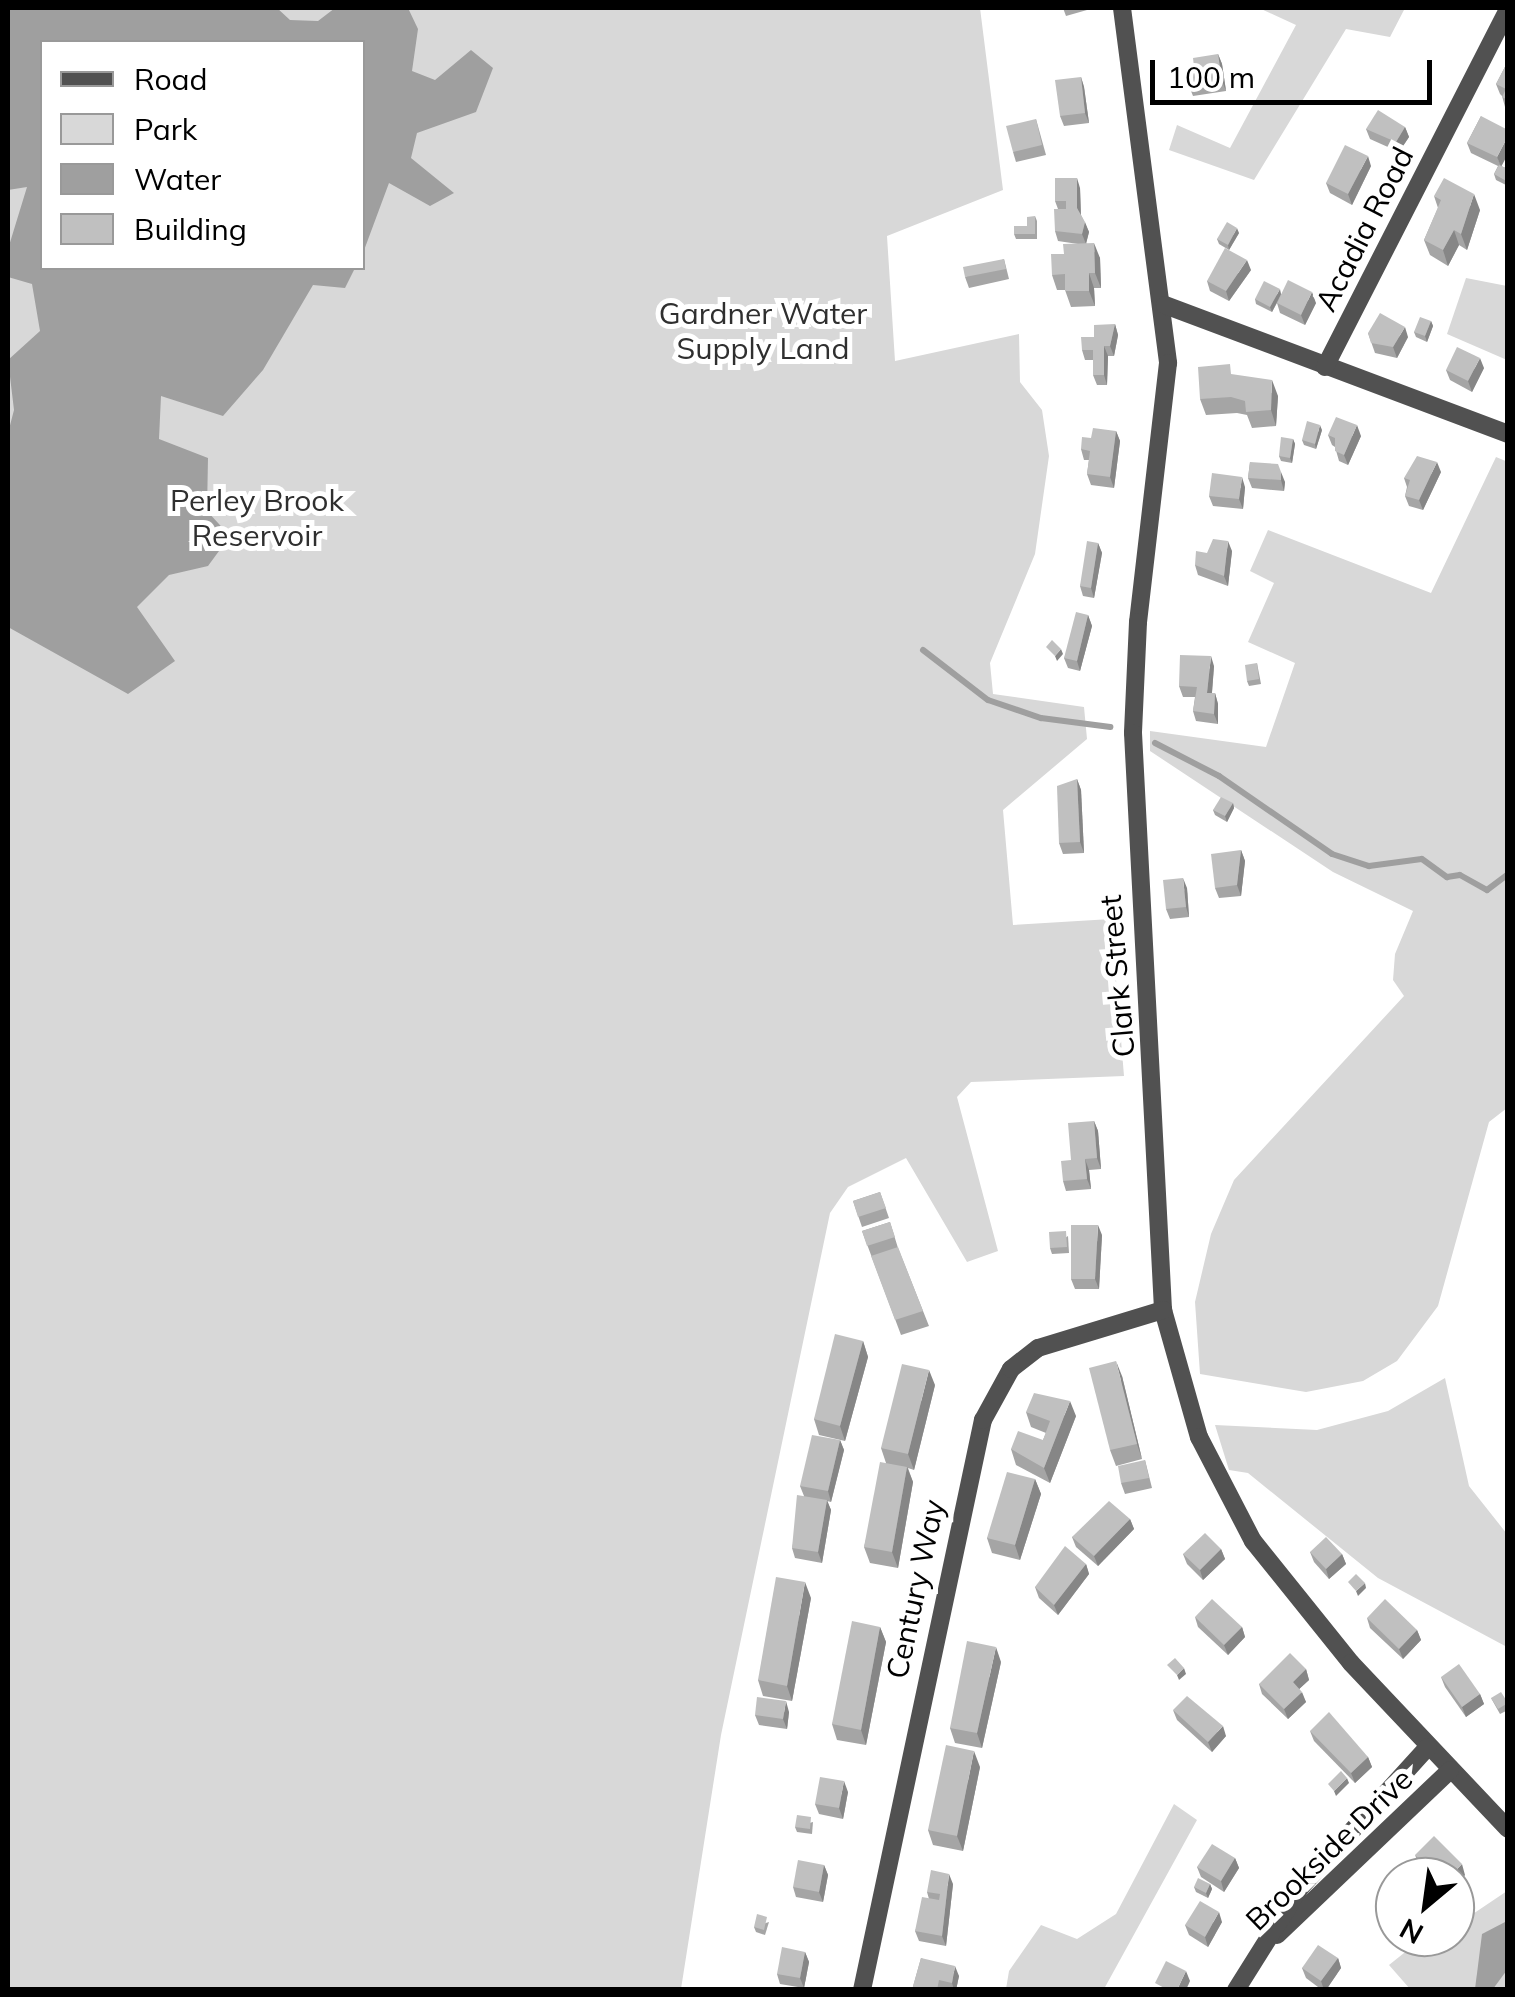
<!DOCTYPE html>
<style>
body{margin:0}
#map{position:relative;width:1515px;height:1997px;overflow:hidden;background:#fff;font-family:Mulish,sans-serif}
div>[style]{position:absolute}
[style*='--x']{left:calc(var(--x)*1px);top:calc(var(--y)*1px);width:calc(var(--w)*1px);rotate:calc(var(--a)*1deg)}
.green>*{inset:0;background:#d8d8d8}
.water>*{inset:0;background:#9f9f9f}
.stream>*{height:6px;margin:-3px;padding:0 3px;transform-origin:3px;border-radius:3px;background:#9f9f9f}
.minor>*{height:18px;margin:-9px;padding:0 9px;transform-origin:9px;border-radius:9px;background:#515151}
.wall>*{inset:0;background:#a5a5a5}
.shaded-wall>*{inset:0;background:#868686}
.building>*{inset:0;background:#c0c0c0}
span{translate:-50% -50%;white-space:nowrap;text-align:center;line-height:1.15;-webkit-text-stroke:10px #fff;paint-order:stroke}
.street-label{font-size:30px;color:#000}
.park-label{font-size:30px;color:#2f2f2f}
.frame{position:absolute;inset:0;border:10px solid #000;pointer-events:none}
.legend{position:absolute;left:40px;top:40px;width:325px;height:230px;box-sizing:border-box;background:#fff;border:2px solid #999;margin:0;padding:12px 18px;list-style:none;font-size:30px;color:#000}
.legend li{display:flex;align-items:center;gap:20px;height:50px}
.legend b{width:50px;border:2px solid #999}
.north{position:absolute;left:1375px;top:1857px;width:100px;height:100px;box-sizing:border-box;background:#fff;border:2px solid #999;border-radius:50%;rotate:209deg;font-size:28px;font-weight:700;line-height:40px;text-align:center;color:#000}
.north::after{content:'';display:block;margin:auto;width:35px;height:45px;background:#000;clip-path:polygon(50% 0,100% 100%,50% 72%,0 100%)}
.scale{position:absolute;left:1150px;top:60px;width:282px;height:45px;box-sizing:border-box;border:5px solid #000;border-top:0;padding-left:12px;font-size:30px;line-height:35px;white-space:nowrap;color:#000;-webkit-text-stroke:8px #fff;paint-order:stroke}
</style>
<div id="map">
<div class="green">
<div style="clip-path:polygon(evenodd,8px 8px,980px 8px,1003px 190px,887px 236px,895px 361px,1019px 334px,1020px 382px,1042px 410px,1049px 456px,1035px 554px,990px 663px,993px 694px,1084px 707px,1087px 739px,1003px 810px,1013px 925px,1111px 919px,1124px 1076px,971px 1082px,957px 1097px,998px 1251px,967px 1262px,906px 1158px,848px 1187px,830px 1213px,721px 1735px,681px 1989px,8px 1990px,8px 8px,42px 42px,362px 42px,362px 268px,42px 268px,42px 42px)"></div>
<div style="clip-path:polygon(1259px 8px,1405px 8px,1390px 37px,1346px 29px,1254px 180px,1169px 150px,1177px 125px,1230px 148px,1296px 25px)"></div>
<div style="clip-path:polygon(1466px 278px,1507px 286px,1507px 360px,1447px 334px)"></div>
<div style="clip-path:polygon(1496px 457px,1508px 462px,1507px 1108px,1489px 1122px,1438px 1306px,1397px 1361px,1363px 1381px,1306px 1392px,1200px 1374px,1195px 1302px,1211px 1234px,1234px 1180px,1404px 996px,1393px 980px,1395px 954px,1413px 911px,1333px 872px,1150px 751px,1150px 731px,1266px 747px,1295px 663px,1248px 642px,1274px 583px,1250px 571px,1268px 530px,1431px 593px)"></div>
<div style="clip-path:polygon(1445px 1378px,1469px 1486px,1507px 1534px,1507px 1647px,1378px 1578px,1248px 1473px,1229px 1470px,1215px 1425px,1317px 1430px,1388px 1411px)"></div>
<div style="clip-path:polygon(1174px 1804px,1197px 1820px,1104px 1989px,1006px 1989px,1009px 1971px,1041px 1925px,1077px 1939px,1116px 1914px)"></div>
<div style="clip-path:polygon(1507px 1891px,1507px 1989px,1410px 1989px,1389px 1965px,1424px 1937px,1455px 1937px,1455px 1926px)"></div>
</div>
<div class="water">
<div style="clip-path:polygon(8px 8px,277px 8px,290px 20px,318px 21px,335px 8px,408px 8px,418px 29px,412px 71px,435px 80px,471px 50px,493px 68px,476px 112px,417px 133px,411px 158px,454px 193px,430px 206px,389px 183px,363px 253px,362px 42px,42px 42px,42px 268px,355px 268px,345px 288px,313px 285px,263px 370px,223px 416px,161px 396px,159px 439px,208px 458px,207px 511px,230px 536px,208px 566px,169px 575px,137px 607px,175px 661px,128px 694px,8px 627px,8px 433px,14px 410px,8px 360px,40px 331px,32px 284px,8px 277px,8px 249px,27px 187px,8px 190px)"></div>
<div style="clip-path:polygon(1507px 1921px,1507px 1970px,1493px 1989px,1475px 1989px,1482px 1934px)"></div>
</div>
<div class="stream">
<div style="--x:923;--y:650;--w:82;--a:37.6"></div>
<div style="--x:988;--y:700;--w:56;--a:18.8"></div>
<div style="--x:1041;--y:718;--w:70;--a:7.4"></div>
<div style="--x:1155;--y:743;--w:72;--a:27.3"></div>
<div style="--x:1219;--y:776;--w:137;--a:34.6"></div>
<div style="--x:1332;--y:854;--w:39;--a:18"></div>
<div style="--x:1369;--y:866;--w:53;--a:-7.5"></div>
<div style="--x:1422;--y:859;--w:31;--a:36"></div>
<div style="--x:1447;--y:877;--w:13;--a:-9"></div>
<div style="--x:1460;--y:875;--w:31;--a:29"></div>
<div style="--x:1487;--y:890;--w:26;--a:-37"></div>
</div>
<div class="minor">
<div style="--x:1122;--y:8;--w:358;--a:82.6"></div>
<div style="--x:1168;--y:363;--w:261;--a:96.6"></div>
<div style="--x:1138;--y:622;--w:111;--a:92.6"></div>
<div style="--x:1133;--y:733;--w:578;--a:87.02"></div>
<div style="--x:1163;--y:1310;--w:132;--a:74.2"></div>
<div style="--x:1199;--y:1437;--w:117;--a:62.6"></div>
<div style="--x:1253;--y:1541;--w:156;--a:51.2"></div>
<div style="--x:1351;--y:1663;--w:228;--a:46.6"></div>
<div style="--x:1165;--y:305;--w:366;--a:20.6"></div>
<div style="--x:1325;--y:367;--w:402;--a:-62.9"></div>
<div style="--x:1277;--y:1935;--w:239;--a:-43.6"></div>
<div style="--x:862;--y:1990;--w:583;--a:-78.02"></div>
<div style="--x:983;--y:1420;--w:58;--a:-61.2"></div>
<div style="--x:1011;--y:1369;--w:34;--a:-38"></div>
<div style="--x:1038;--y:1348;--w:131;--a:-16.9"></div>
<div style="--x:1236;--y:1990;--w:120;--a:-57.9"></div>
<div style="--x:1300;--y:1888;--w:190;--a:-47.8"></div>
</div>
<div class="wall">
<div style="clip-path:polygon(1063px 8px,1086px 8px,1087px 10px,1066px 16px)"></div>
<div style="clip-path:polygon(1218px 54px,1222px 64px,1226px 91px,1193px 96px,1189px 86px)"></div>
<div style="clip-path:polygon(1508px 61px,1508px 108px,1505px 107px,1502px 96px,1500px 94px,1496px 84px)"></div>
<div style="clip-path:polygon(1081px 77px,1084px 87px,1089px 123px,1064px 126px,1060px 116px)"></div>
<div style="clip-path:polygon(1481px 116px,1501px 166px,1508px 169px,1508px 186px,1496px 180px,1494px 174px,1498px 166px,1471px 153px,1467px 143px)"></div>
<div style="clip-path:polygon(1036px 119px,1046px 155px,1016px 162px,1013px 152px)"></div>
<div style="clip-path:polygon(1405px 127px,1409px 137px,1399px 152px,1370px 139px,1366px 129px)"></div>
<div style="clip-path:polygon(1371px 166px,1352px 205px,1330px 193px,1326px 183px)"></div>
<div style="clip-path:polygon(1080px 188px,1081px 215px,1089px 232px,1086px 243px,1100px 258px,1101px 288px,1094px 288px,1095px 306px,1071px 307px,1065px 290px,1057px 290px,1052px 275px,1064px 254px,1078px 244px,1058px 241px,1055px 231px,1058px 209px,1055px 201px)"></div>
<div style="clip-path:polygon(1434px 196px,1480px 210px,1467px 250px,1459px 245px,1448px 266px,1430px 255px,1424px 240px,1438px 208px)"></div>
<div style="clip-path:polygon(1035px 216px,1037px 221px,1037px 239px,1016px 239px,1014px 234px,1027px 226px)"></div>
<div style="clip-path:polygon(1239px 233px,1229px 250px,1219px 244px,1217px 239px)"></div>
<div style="clip-path:polygon(1004px 259px,1009px 279px,969px 288px,965px 277px)"></div>
<div style="clip-path:polygon(1251px 270px,1229px 301px,1210px 291px,1207px 281px)"></div>
<div style="clip-path:polygon(1281px 294px,1316px 303px,1305px 325px,1280px 313px,1277px 303px,1272px 312px,1256px 304px,1255px 299px)"></div>
<div style="clip-path:polygon(1431px 321px,1433px 326px,1427px 342px,1416px 337px,1414px 332px)"></div>
<div style="clip-path:polygon(1115px 324px,1118px 335px,1114px 356px,1108px 356px,1107px 385px,1097px 385px,1093px 375px,1093px 360px,1085px 360px,1082px 350px,1094px 337px)"></div>
<div style="clip-path:polygon(1368px 333px,1408px 337px,1397px 358px,1375px 353px)"></div>
<div style="clip-path:polygon(1484px 368px,1472px 392px,1450px 380px,1446px 370px)"></div>
<div style="clip-path:polygon(1234px 375px,1278px 396px,1276px 426px,1252px 428px,1247px 415px,1237px 413px,1206px 415px,1200px 399px)"></div>
<div style="clip-path:polygon(1322px 430px,1316px 449px,1304px 445px,1302px 440px)"></div>
<div style="clip-path:polygon(1116px 431px,1120px 441px,1114px 488px,1091px 485px,1087px 474px,1089px 460px,1084px 460px,1081px 449px,1091px 438px)"></div>
<div style="clip-path:polygon(1328px 435px,1361px 436px,1348px 465px,1339px 461px,1335px 447px,1332px 445px)"></div>
<div style="clip-path:polygon(1293px 439px,1295px 444px,1292px 463px,1281px 461px,1279px 456px)"></div>
<div style="clip-path:polygon(1250px 462px,1285px 482px,1284px 491px,1252px 488px,1248px 478px)"></div>
<div style="clip-path:polygon(1441px 472px,1423px 510px,1409px 506px,1405px 496px,1407px 487px,1404px 478px)"></div>
<div style="clip-path:polygon(1245px 487px,1243px 509px,1213px 506px,1209px 496px)"></div>
<div style="clip-path:polygon(1098px 543px,1102px 553px,1094px 598px,1083px 596px,1080px 586px)"></div>
<div style="clip-path:polygon(1232px 551px,1228px 586px,1198px 575px,1195px 565px,1207px 553px)"></div>
<div style="clip-path:polygon(1088px 615px,1092px 626px,1080px 671px,1068px 668px,1064px 658px)"></div>
<div style="clip-path:polygon(1257px 663px,1261px 684px,1249px 686px,1247px 681px)"></div>
<div style="clip-path:polygon(1214px 666px,1212px 693px,1215px 693px,1218px 704px,1218px 724px,1196px 721px,1193px 711px,1195px 697px,1183px 697px,1179px 686px)"></div>
<div style="clip-path:polygon(1077px 779px,1081px 790px,1084px 853px,1063px 854px,1059px 843px)"></div>
<div style="clip-path:polygon(1233px 803px,1234px 808px,1227px 822px,1215px 815px,1213px 810px)"></div>
<div style="clip-path:polygon(1241px 850px,1245px 861px,1241px 896px,1219px 898px,1215px 888px)"></div>
<div style="clip-path:polygon(1187px 888px,1189px 917px,1170px 919px,1166px 909px)"></div>
<div style="clip-path:polygon(1094px 1121px,1098px 1131px,1101px 1169px,1089px 1170px,1091px 1189px,1066px 1191px,1063px 1181px,1071px 1160px)"></div>
<div style="clip-path:polygon(880px 1192px,889px 1218px,862px 1227px,853px 1201px)"></div>
<div style="clip-path:polygon(890px 1222px,898px 1248px,929px 1326px,901px 1335px,862px 1231px)"></div>
<div style="clip-path:polygon(1102px 1235px,1099px 1289px,1075px 1289px,1071px 1279px)"></div>
<div style="clip-path:polygon(1068px 1236px,1069px 1253px,1052px 1254px,1050px 1248px)"></div>
<div style="clip-path:polygon(863px 1341px,868px 1357px,845px 1441px,819px 1435px,814px 1419px)"></div>
<div style="clip-path:polygon(1122px 1376px,1142px 1459px,1116px 1466px,1110px 1450px)"></div>
<div style="clip-path:polygon(935px 1385px,914px 1470px,908px 1468px,913px 1482px,898px 1568px,870px 1563px,864px 1547px,886px 1463px,881px 1448px)"></div>
<div style="clip-path:polygon(1026px 1412px,1076px 1416px,1050px 1483px,1016px 1465px,1011px 1449px,1043px 1440px,1046px 1433px,1031px 1427px)"></div>
<div style="clip-path:polygon(840px 1440px,844px 1450px,831px 1502px,827px 1501px,831px 1510px,822px 1563px,795px 1558px,792px 1548px,804px 1496px,800px 1486px)"></div>
<div style="clip-path:polygon(1145px 1460px,1152px 1488px,1125px 1494px,1121px 1483px)"></div>
<div style="clip-path:polygon(1035px 1479px,1041px 1494px,1020px 1560px,992px 1553px,987px 1538px)"></div>
<div style="clip-path:polygon(1130px 1519px,1134px 1529px,1098px 1566px,1076px 1547px,1072px 1537px)"></div>
<div style="clip-path:polygon(1221px 1549px,1225px 1559px,1203px 1580px,1187px 1564px,1183px 1554px)"></div>
<div style="clip-path:polygon(1310px 1552px,1342px 1554px,1346px 1564px,1329px 1579px,1314px 1562px)"></div>
<div style="clip-path:polygon(1086px 1564px,1089px 1574px,1058px 1615px,1039px 1598px,1035px 1587px)"></div>
<div style="clip-path:polygon(811px 1598px,792px 1701px,763px 1696px,758px 1680px)"></div>
<div style="clip-path:polygon(1195px 1617px,1242px 1627px,1245px 1637px,1228px 1655px,1198px 1627px)"></div>
<div style="clip-path:polygon(1367px 1618px,1417px 1630px,1421px 1640px,1403px 1659px,1370px 1628px)"></div>
<div style="clip-path:polygon(880px 1627px,886px 1642px,866px 1745px,837px 1740px,832px 1724px)"></div>
<div style="clip-path:polygon(1001px 1662px,982px 1748px,955px 1743px,950px 1728px)"></div>
<div style="clip-path:polygon(1306px 1669px,1309px 1680px,1299px 1689px,1306px 1702px,1288px 1719px,1262px 1694px,1259px 1684px)"></div>
<div style="clip-path:polygon(1441px 1677px,1480px 1694px,1484px 1704px,1466px 1717px,1445px 1687px)"></div>
<div style="clip-path:polygon(1491px 1698px,1508px 1703px,1508px 1710px,1500px 1714px)"></div>
<div style="clip-path:polygon(1173px 1710px,1226px 1736px,1212px 1752px,1177px 1720px)"></div>
<div style="clip-path:polygon(789px 1712px,787px 1729px,759px 1725px,755px 1715px)"></div>
<div style="clip-path:polygon(1310px 1731px,1368px 1757px,1372px 1767px,1355px 1783px,1314px 1741px)"></div>
<div style="clip-path:polygon(980px 1767px,963px 1851px,933px 1845px,928px 1830px)"></div>
<div style="clip-path:polygon(848px 1792px,843px 1819px,819px 1814px,815px 1804px)"></div>
<div style="clip-path:polygon(813px 1822px,812px 1834px,797px 1832px,795px 1827px)"></div>
<div style="clip-path:polygon(1415px 1855px,1465px 1875px,1455px 1885px,1455px 1877px,1431px 1877px,1419px 1865px)"></div>
<div style="clip-path:polygon(1235px 1858px,1239px 1868px,1224px 1892px,1201px 1877px,1197px 1867px)"></div>
<div style="clip-path:polygon(824px 1865px,828px 1875px,823px 1902px,796px 1897px,793px 1887px)"></div>
<div style="clip-path:polygon(953px 1884px,946px 1946px,919px 1941px,915px 1931px,929px 1899px,927px 1892px)"></div>
<div style="clip-path:polygon(1210px 1884px,1212px 1889px,1208px 1898px,1196px 1892px,1194px 1887px)"></div>
<div style="clip-path:polygon(769px 1922px,765px 1935px,756px 1932px,754px 1927px)"></div>
<div style="clip-path:polygon(1222px 1922px,1208px 1947px,1189px 1935px,1185px 1925px)"></div>
<div style="clip-path:polygon(805px 1952px,809px 1962px,804px 1988px,780px 1984px,777px 1974px)"></div>
<div style="clip-path:polygon(921px 1958px,959px 1976px,956px 1990px,912px 1990px)"></div>
<div style="clip-path:polygon(1338px 1958px,1341px 1968px,1326px 1990px,1322px 1990px,1306px 1978px,1302px 1968px)"></div>
</div>
<div class="shaded-wall">
<div style="clip-path:polygon(1218px 54px,1222px 64px,1226px 91px,1222px 81px)"></div>
<div style="clip-path:polygon(1081px 77px,1084px 87px,1089px 123px,1085px 113px)"></div>
<div style="clip-path:polygon(1405px 127px,1409px 137px,1399px 152px,1396px 142px)"></div>
<div style="clip-path:polygon(1508px 136px,1508px 154px,1501px 167px,1497px 157px)"></div>
<div style="clip-path:polygon(1368px 156px,1371px 166px,1352px 205px,1348px 194px)"></div>
<div style="clip-path:polygon(1077px 178px,1080px 188px,1081px 219px,1077px 208px)"></div>
<div style="clip-path:polygon(1474px 194px,1480px 210px,1467px 250px,1461px 234px)"></div>
<div style="clip-path:polygon(1085px 222px,1089px 232px,1086px 244px,1082px 234px)"></div>
<div style="clip-path:polygon(1237px 228px,1239px 233px,1229px 250px,1228px 245px)"></div>
<div style="clip-path:polygon(1454px 230px,1459px 245px,1448px 266px,1443px 250px)"></div>
<div style="clip-path:polygon(1094px 243px,1100px 258px,1101px 288px,1095px 273px)"></div>
<div style="clip-path:polygon(1247px 260px,1251px 270px,1229px 301px,1226px 291px)"></div>
<div style="clip-path:polygon(1089px 273px,1094px 288px,1095px 306px,1089px 291px)"></div>
<div style="clip-path:polygon(1280px 289px,1281px 294px,1272px 312px,1270px 307px)"></div>
<div style="clip-path:polygon(1312px 292px,1316px 303px,1305px 325px,1301px 315px)"></div>
<div style="clip-path:polygon(1431px 321px,1433px 326px,1427px 342px,1425px 336px)"></div>
<div style="clip-path:polygon(1115px 324px,1118px 335px,1114px 356px,1110px 346px)"></div>
<div style="clip-path:polygon(1405px 327px,1408px 337px,1397px 358px,1393px 347px)"></div>
<div style="clip-path:polygon(1104px 346px,1108px 356px,1107px 385px,1104px 375px)"></div>
<div style="clip-path:polygon(1480px 358px,1484px 368px,1472px 392px,1468px 381px)"></div>
<div style="clip-path:polygon(1272px 380px,1278px 396px,1276px 426px,1271px 410px)"></div>
<div style="clip-path:polygon(1320px 425px,1322px 430px,1316px 449px,1315px 444px)"></div>
<div style="clip-path:polygon(1357px 425px,1361px 436px,1348px 465px,1344px 455px)"></div>
<div style="clip-path:polygon(1116px 431px,1120px 441px,1114px 488px,1110px 477px)"></div>
<div style="clip-path:polygon(1293px 439px,1295px 444px,1292px 463px,1290px 458px)"></div>
<div style="clip-path:polygon(1437px 462px,1441px 472px,1423px 510px,1419px 500px)"></div>
<div style="clip-path:polygon(1281px 472px,1285px 482px,1284px 491px,1281px 480px)"></div>
<div style="clip-path:polygon(1242px 477px,1245px 487px,1243px 509px,1239px 499px)"></div>
<div style="clip-path:polygon(1228px 541px,1232px 551px,1228px 586px,1224px 576px)"></div>
<div style="clip-path:polygon(1098px 543px,1102px 553px,1094px 598px,1091px 588px)"></div>
<div style="clip-path:polygon(1088px 615px,1092px 626px,1080px 671px,1077px 661px)"></div>
<div style="clip-path:polygon(1061px 649px,1063px 654px,1057px 661px,1055px 656px)"></div>
<div style="clip-path:polygon(1211px 656px,1214px 666px,1211px 704px,1207px 693px)"></div>
<div style="clip-path:polygon(1215px 693px,1218px 704px,1218px 724px,1214px 714px)"></div>
<div style="clip-path:polygon(1077px 779px,1081px 790px,1084px 853px,1080px 842px)"></div>
<div style="clip-path:polygon(1233px 803px,1234px 808px,1227px 822px,1225px 816px)"></div>
<div style="clip-path:polygon(1241px 850px,1245px 861px,1241px 896px,1237px 885px)"></div>
<div style="clip-path:polygon(1183px 878px,1187px 888px,1189px 917px,1186px 907px)"></div>
<div style="clip-path:polygon(1094px 1121px,1098px 1131px,1101px 1169px,1097px 1158px)"></div>
<div style="clip-path:polygon(1085px 1159px,1089px 1170px,1091px 1189px,1087px 1179px)"></div>
<div style="clip-path:polygon(1098px 1225px,1102px 1235px,1099px 1289px,1095px 1279px)"></div>
<div style="clip-path:polygon(863px 1341px,868px 1357px,845px 1441px,840px 1426px)"></div>
<div style="clip-path:polygon(1116px 1361px,1122px 1376px,1142px 1459px,1137px 1444px)"></div>
<div style="clip-path:polygon(929px 1370px,935px 1385px,914px 1470px,908px 1454px)"></div>
<div style="clip-path:polygon(1070px 1401px,1076px 1416px,1050px 1483px,1044px 1468px)"></div>
<div style="clip-path:polygon(840px 1440px,844px 1450px,831px 1502px,828px 1491px)"></div>
<div style="clip-path:polygon(907px 1467px,913px 1482px,898px 1568px,892px 1552px)"></div>
<div style="clip-path:polygon(1035px 1479px,1041px 1494px,1020px 1560px,1015px 1545px)"></div>
<div style="clip-path:polygon(827px 1500px,831px 1510px,822px 1563px,818px 1552px)"></div>
<div style="clip-path:polygon(1130px 1519px,1134px 1529px,1098px 1566px,1094px 1556px)"></div>
<div style="clip-path:polygon(1221px 1549px,1225px 1559px,1203px 1580px,1200px 1570px)"></div>
<div style="clip-path:polygon(1342px 1554px,1346px 1564px,1329px 1579px,1326px 1569px)"></div>
<div style="clip-path:polygon(1086px 1564px,1089px 1574px,1058px 1615px,1054px 1605px)"></div>
<div style="clip-path:polygon(805px 1582px,811px 1598px,792px 1701px,787px 1686px)"></div>
<div style="clip-path:polygon(1365px 1583px,1366px 1588px,1358px 1596px,1356px 1591px)"></div>
<div style="clip-path:polygon(880px 1627px,886px 1642px,866px 1745px,861px 1730px)"></div>
<div style="clip-path:polygon(1242px 1627px,1245px 1637px,1228px 1655px,1224px 1645px)"></div>
<div style="clip-path:polygon(1417px 1630px,1421px 1640px,1403px 1659px,1399px 1649px)"></div>
<div style="clip-path:polygon(996px 1647px,1001px 1662px,982px 1748px,977px 1733px)"></div>
<div style="clip-path:polygon(1184px 1668px,1186px 1674px,1179px 1680px,1177px 1675px)"></div>
<div style="clip-path:polygon(1306px 1669px,1309px 1680px,1296px 1692px,1293px 1682px)"></div>
<div style="clip-path:polygon(1302px 1692px,1306px 1702px,1288px 1719px,1284px 1709px)"></div>
<div style="clip-path:polygon(1480px 1694px,1484px 1704px,1466px 1717px,1462px 1707px)"></div>
<div style="clip-path:polygon(786px 1701px,789px 1712px,787px 1729px,783px 1719px)"></div>
<div style="clip-path:polygon(1223px 1726px,1226px 1736px,1212px 1752px,1208px 1742px)"></div>
<div style="clip-path:polygon(974px 1751px,980px 1767px,963px 1851px,957px 1836px)"></div>
<div style="clip-path:polygon(1368px 1757px,1372px 1767px,1355px 1783px,1351px 1773px)"></div>
<div style="clip-path:polygon(1347px 1778px,1349px 1783px,1336px 1796px,1334px 1791px)"></div>
<div style="clip-path:polygon(844px 1781px,848px 1792px,843px 1819px,839px 1808px)"></div>
<div style="clip-path:polygon(1235px 1858px,1239px 1868px,1224px 1892px,1221px 1881px)"></div>
<div style="clip-path:polygon(1462px 1864px,1465px 1875px,1455px 1885px,1455px 1877px,1449px 1877px)"></div>
<div style="clip-path:polygon(824px 1865px,828px 1875px,823px 1902px,819px 1892px)"></div>
<div style="clip-path:polygon(949px 1874px,953px 1884px,946px 1946px,942px 1936px)"></div>
<div style="clip-path:polygon(1210px 1884px,1212px 1889px,1208px 1898px,1206px 1893px)"></div>
<div style="clip-path:polygon(1219px 1912px,1222px 1922px,1208px 1947px,1205px 1937px)"></div>
<div style="clip-path:polygon(805px 1952px,809px 1962px,804px 1988px,800px 1978px)"></div>
<div style="clip-path:polygon(1338px 1958px,1341px 1968px,1326px 1990px,1324px 1990px,1321px 1981px)"></div>
<div style="clip-path:polygon(955px 1966px,959px 1976px,956px 1990px,954px 1990px,952px 1983px)"></div>
<div style="clip-path:polygon(1186px 1971px,1190px 1981px,1186px 1990px,1177px 1990px)"></div>
</div>
<div class="building">
<div style="clip-path:polygon(1218px 54px,1222px 81px,1189px 86px,1187px 68px,1194px 67px,1193px 58px)"></div>
<div style="clip-path:polygon(1508px 61px,1508px 100px,1502px 97px,1506px 89px,1496px 84px)"></div>
<div style="clip-path:polygon(1081px 77px,1085px 113px,1060px 116px,1055px 80px)"></div>
<div style="clip-path:polygon(1378px 110px,1405px 127px,1396px 142px,1366px 129px)"></div>
<div style="clip-path:polygon(1481px 116px,1508px 130px,1508px 136px,1497px 157px,1467px 143px)"></div>
<div style="clip-path:polygon(1036px 119px,1042px 145px,1013px 152px,1006px 126px)"></div>
<div style="clip-path:polygon(1345px 145px,1368px 156px,1348px 194px,1326px 183px)"></div>
<div style="clip-path:polygon(1499px 165px,1508px 169px,1508px 182px,1494px 174px)"></div>
<div style="clip-path:polygon(1055px 178px,1077px 178px,1077px 208px,1085px 222px,1082px 234px,1055px 231px,1054px 209px,1066px 209px,1066px 201px,1055px 201px)"></div>
<div style="clip-path:polygon(1444px 178px,1474px 194px,1461px 234px,1454px 230px,1443px 250px,1424px 240px,1441px 200px,1434px 196px)"></div>
<div style="clip-path:polygon(1035px 216px,1035px 234px,1014px 234px,1014px 226px,1027px 226px,1027px 217px)"></div>
<div style="clip-path:polygon(1227px 222px,1237px 228px,1228px 245px,1217px 239px)"></div>
<div style="clip-path:polygon(1094px 243px,1095px 273px,1089px 273px,1089px 291px,1065px 291px,1065px 274px,1052px 275px,1051px 254px,1064px 254px,1063px 244px)"></div>
<div style="clip-path:polygon(1225px 248px,1247px 260px,1226px 291px,1207px 281px)"></div>
<div style="clip-path:polygon(1004px 259px,1006px 269px,965px 277px,963px 267px)"></div>
<div style="clip-path:polygon(1288px 280px,1312px 292px,1301px 315px,1277px 303px)"></div>
<div style="clip-path:polygon(1264px 281px,1280px 289px,1270px 307px,1255px 299px)"></div>
<div style="clip-path:polygon(1380px 313px,1405px 327px,1393px 347px,1371px 343px,1368px 333px)"></div>
<div style="clip-path:polygon(1420px 317px,1431px 321px,1425px 336px,1414px 332px)"></div>
<div style="clip-path:polygon(1115px 324px,1110px 346px,1104px 346px,1104px 375px,1093px 375px,1093px 350px,1082px 350px,1081px 337px,1094px 337px,1094px 325px)"></div>
<div style="clip-path:polygon(1457px 347px,1480px 358px,1468px 381px,1446px 370px)"></div>
<div style="clip-path:polygon(1230px 364px,1231px 374px,1272px 380px,1271px 410px,1246px 412px,1245px 401px,1231px 397px,1200px 399px,1198px 367px)"></div>
<div style="clip-path:polygon(1336px 417px,1357px 425px,1344px 455px,1335px 451px,1335px 438px,1328px 435px)"></div>
<div style="clip-path:polygon(1307px 421px,1320px 425px,1315px 444px,1302px 440px)"></div>
<div style="clip-path:polygon(1093px 428px,1116px 431px,1110px 477px,1087px 474px,1090px 451px,1081px 449px,1082px 437px,1091px 438px)"></div>
<div style="clip-path:polygon(1281px 437px,1293px 439px,1290px 458px,1279px 456px)"></div>
<div style="clip-path:polygon(1417px 456px,1437px 462px,1419px 500px,1405px 496px,1410px 480px,1404px 478px)"></div>
<div style="clip-path:polygon(1250px 462px,1278px 464px,1281px 472px,1281px 480px,1248px 478px)"></div>
<div style="clip-path:polygon(1212px 473px,1242px 477px,1239px 499px,1209px 496px)"></div>
<div style="clip-path:polygon(1213px 539px,1228px 541px,1224px 576px,1195px 565px,1196px 551px,1207px 553px)"></div>
<div style="clip-path:polygon(1087px 541px,1098px 543px,1091px 588px,1080px 586px)"></div>
<div style="clip-path:polygon(1076px 612px,1088px 615px,1077px 661px,1064px 658px)"></div>
<div style="clip-path:polygon(1052px 640px,1061px 649px,1055px 656px,1046px 647px)"></div>
<div style="clip-path:polygon(1180px 655px,1211px 656px,1207px 693px,1215px 693px,1214px 714px,1193px 711px,1197px 687px,1179px 686px)"></div>
<div style="clip-path:polygon(1257px 663px,1259px 679px,1247px 681px,1245px 665px)"></div>
<div style="clip-path:polygon(1077px 779px,1080px 842px,1059px 843px,1057px 786px)"></div>
<div style="clip-path:polygon(1221px 797px,1233px 803px,1225px 816px,1213px 810px)"></div>
<div style="clip-path:polygon(1241px 850px,1237px 885px,1215px 888px,1211px 854px)"></div>
<div style="clip-path:polygon(1183px 878px,1186px 907px,1166px 909px,1163px 880px)"></div>
<div style="clip-path:polygon(1094px 1121px,1097px 1158px,1085px 1159px,1087px 1179px,1063px 1181px,1061px 1161px,1071px 1160px,1068px 1123px)"></div>
<div style="clip-path:polygon(880px 1192px,886px 1208px,858px 1217px,853px 1201px)"></div>
<div style="clip-path:polygon(890px 1222px,895px 1237px,867px 1246px,862px 1231px)"></div>
<div style="clip-path:polygon(1071px 1225px,1098px 1225px,1095px 1279px,1071px 1279px)"></div>
<div style="clip-path:polygon(1066px 1231px,1067px 1247px,1050px 1248px,1049px 1232px)"></div>
<div style="clip-path:polygon(898px 1247px,923px 1311px,895px 1320px,871px 1256px)"></div>
<div style="clip-path:polygon(835px 1334px,863px 1341px,840px 1426px,814px 1419px)"></div>
<div style="clip-path:polygon(1116px 1361px,1137px 1444px,1110px 1450px,1089px 1368px)"></div>
<div style="clip-path:polygon(902px 1364px,929px 1370px,908px 1454px,881px 1448px)"></div>
<div style="clip-path:polygon(1034px 1393px,1070px 1401px,1044px 1468px,1011px 1449px,1018px 1431px,1043px 1440px,1050px 1421px,1026px 1412px)"></div>
<div style="clip-path:polygon(812px 1435px,840px 1440px,828px 1491px,800px 1486px)"></div>
<div style="clip-path:polygon(1145px 1460px,1149px 1478px,1121px 1483px,1118px 1466px)"></div>
<div style="clip-path:polygon(880px 1462px,907px 1467px,892px 1552px,864px 1547px)"></div>
<div style="clip-path:polygon(1007px 1472px,1035px 1479px,1015px 1545px,987px 1538px)"></div>
<div style="clip-path:polygon(797px 1495px,827px 1500px,818px 1552px,792px 1548px)"></div>
<div style="clip-path:polygon(1109px 1501px,1130px 1519px,1094px 1556px,1072px 1537px)"></div>
<div style="clip-path:polygon(1205px 1533px,1221px 1549px,1200px 1570px,1183px 1554px)"></div>
<div style="clip-path:polygon(1326px 1537px,1342px 1554px,1326px 1569px,1310px 1552px)"></div>
<div style="clip-path:polygon(1065px 1546px,1086px 1564px,1054px 1605px,1035px 1587px)"></div>
<div style="clip-path:polygon(1356px 1574px,1365px 1583px,1356px 1591px,1348px 1582px)"></div>
<div style="clip-path:polygon(776px 1577px,805px 1582px,787px 1686px,758px 1680px)"></div>
<div style="clip-path:polygon(1212px 1599px,1242px 1627px,1224px 1645px,1195px 1617px)"></div>
<div style="clip-path:polygon(1385px 1599px,1417px 1630px,1399px 1649px,1367px 1618px)"></div>
<div style="clip-path:polygon(852px 1621px,880px 1627px,861px 1730px,832px 1724px)"></div>
<div style="clip-path:polygon(967px 1641px,996px 1647px,977px 1733px,950px 1728px)"></div>
<div style="clip-path:polygon(1290px 1653px,1306px 1669px,1293px 1682px,1302px 1692px,1284px 1709px,1259px 1684px)"></div>
<div style="clip-path:polygon(1175px 1658px,1184px 1668px,1177px 1675px,1167px 1665px)"></div>
<div style="clip-path:polygon(1459px 1664px,1480px 1694px,1462px 1707px,1441px 1677px)"></div>
<div style="clip-path:polygon(1501px 1692px,1508px 1703px,1498px 1709px,1491px 1698px)"></div>
<div style="clip-path:polygon(1187px 1696px,1223px 1726px,1208px 1742px,1173px 1710px)"></div>
<div style="clip-path:polygon(757px 1697px,786px 1701px,783px 1719px,755px 1715px)"></div>
<div style="clip-path:polygon(1329px 1712px,1368px 1757px,1351px 1773px,1310px 1731px)"></div>
<div style="clip-path:polygon(946px 1745px,974px 1751px,957px 1836px,928px 1830px)"></div>
<div style="clip-path:polygon(1341px 1771px,1347px 1778px,1334px 1791px,1328px 1784px)"></div>
<div style="clip-path:polygon(820px 1777px,844px 1781px,839px 1808px,815px 1804px)"></div>
<div style="clip-path:polygon(797px 1815px,811px 1817px,810px 1829px,795px 1827px)"></div>
<div style="clip-path:polygon(1434px 1836px,1462px 1864px,1449px 1877px,1437px 1877px,1415px 1855px)"></div>
<div style="clip-path:polygon(1212px 1844px,1235px 1858px,1221px 1881px,1197px 1867px)"></div>
<div style="clip-path:polygon(798px 1860px,824px 1865px,819px 1892px,793px 1887px)"></div>
<div style="clip-path:polygon(931px 1870px,949px 1874px,942px 1936px,915px 1931px,922px 1897px,939px 1900px,940px 1894px,927px 1892px)"></div>
<div style="clip-path:polygon(1198px 1878px,1210px 1884px,1206px 1893px,1194px 1887px)"></div>
<div style="clip-path:polygon(1200px 1901px,1219px 1912px,1205px 1937px,1185px 1925px)"></div>
<div style="clip-path:polygon(757px 1914px,767px 1917px,764px 1930px,754px 1927px)"></div>
<div style="clip-path:polygon(1318px 1945px,1338px 1958px,1321px 1981px,1302px 1968px)"></div>
<div style="clip-path:polygon(782px 1947px,805px 1952px,800px 1978px,777px 1974px)"></div>
<div style="clip-path:polygon(921px 1958px,955px 1966px,952px 1983px,939px 1980px,937px 1990px,912px 1990px)"></div>
<div style="clip-path:polygon(1166px 1961px,1186px 1971px,1177px 1990px,1168px 1990px,1155px 1983px)"></div>
</div>
<div class="street-label">
<span style="left:1364px;top:229px;rotate:-63deg">Acadia Road</span>
<span style="left:1117px;top:976px;rotate:-95deg">Clark Street</span>
<span style="left:915px;top:1589px;rotate:-78deg">Century Way</span>
<span style="left:1329px;top:1849px;rotate:-44deg">Brookside Drive</span>
</div>
<div class="park-label">
<span style="left:763px;top:330px">Gardner Water<br>Supply Land</span>
<span style="left:257px;top:517px">Perley Brook<br>Reservoir</span>
</div>
<div class="frame"></div>
<ul class="legend">
<li><b style="height:12px;background:#515151"></b>Road</li>
<li><b style="height:28px;background:#d8d8d8"></b>Park</li>
<li><b style="height:28px;background:#9f9f9f"></b>Water</li>
<li><b style="height:28px;background:#c0c0c0"></b>Building</li>
</ul>
<div class="north">N</div>
<div class="scale">100 m</div>
</div>
